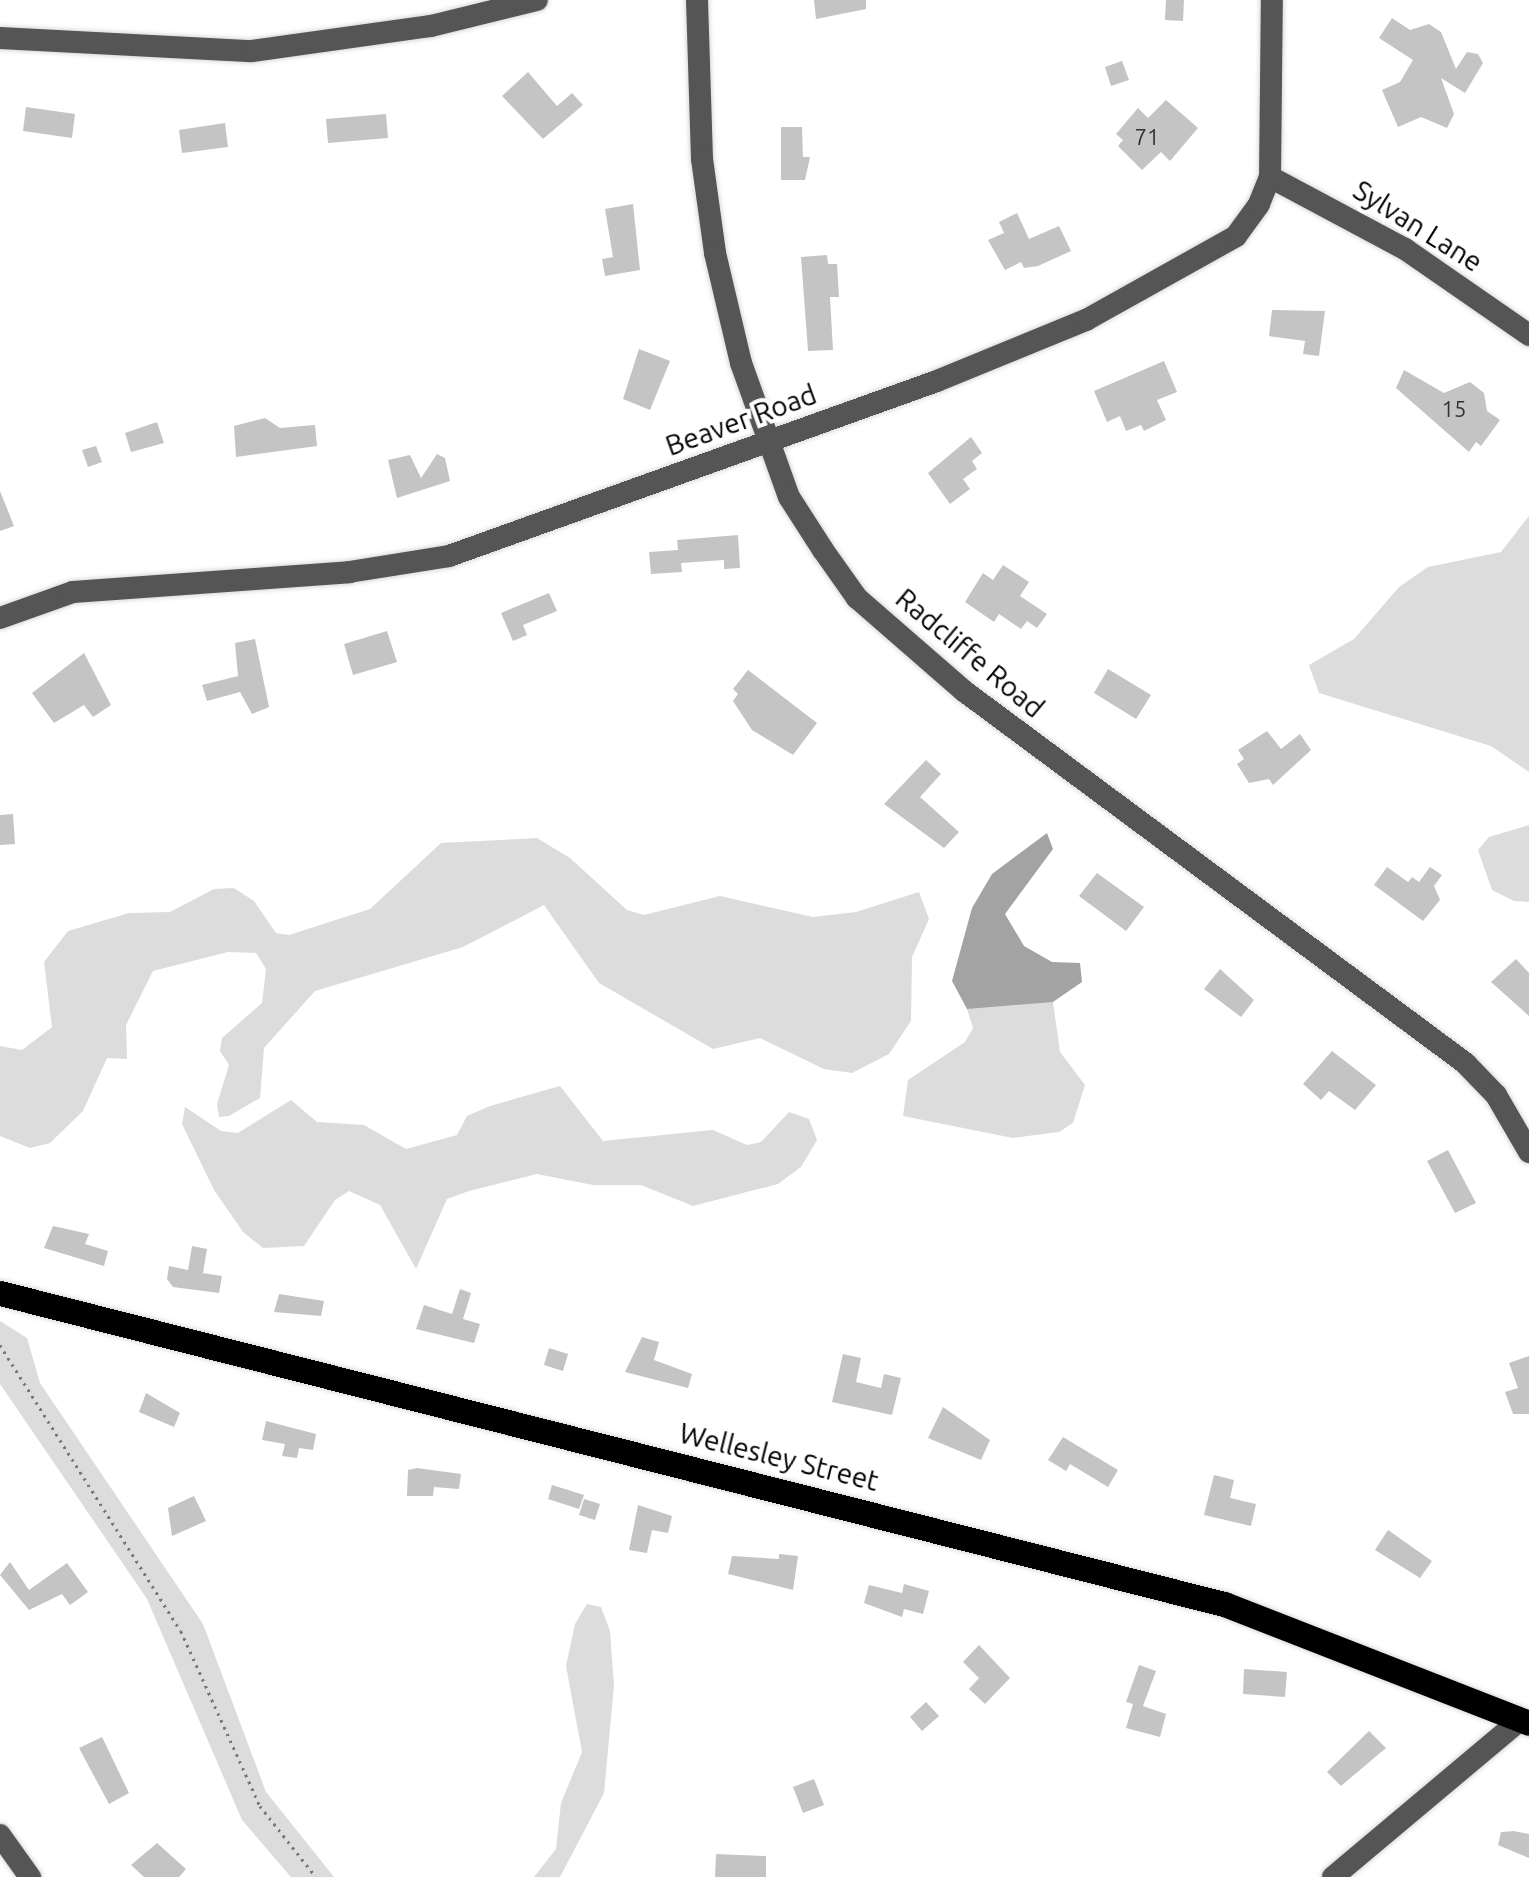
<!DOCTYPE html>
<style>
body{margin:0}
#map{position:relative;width:1529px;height:1877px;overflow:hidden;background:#fff;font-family:Ubuntu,sans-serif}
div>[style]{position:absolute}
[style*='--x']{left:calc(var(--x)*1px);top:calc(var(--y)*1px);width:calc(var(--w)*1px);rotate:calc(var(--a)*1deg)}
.green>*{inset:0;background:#dcdcdc}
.water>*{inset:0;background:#a3a3a3}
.building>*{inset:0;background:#c4c4c4}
.path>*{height:2.5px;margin-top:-1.25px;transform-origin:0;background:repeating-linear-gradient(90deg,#777 0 2.5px,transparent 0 7.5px)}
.roads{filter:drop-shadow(0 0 2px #dbdbdb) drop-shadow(0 0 2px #dbdbdb)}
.minor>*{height:22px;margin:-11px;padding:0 11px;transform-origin:11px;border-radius:11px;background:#555}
.major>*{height:25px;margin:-12.5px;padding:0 12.5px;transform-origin:12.5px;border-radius:12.5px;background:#000}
span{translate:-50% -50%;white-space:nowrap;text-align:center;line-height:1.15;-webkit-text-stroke:8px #fff;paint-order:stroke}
.number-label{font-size:22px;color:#313131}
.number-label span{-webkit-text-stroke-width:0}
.street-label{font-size:28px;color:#000}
</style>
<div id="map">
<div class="green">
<div style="clip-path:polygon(1529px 516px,1529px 772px,1491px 746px,1319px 693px,1309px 665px,1354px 639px,1399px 587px,1428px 567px,1501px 552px)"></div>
<div style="clip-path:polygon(1529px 825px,1529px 902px,1514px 901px,1492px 890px,1478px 850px,1489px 837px)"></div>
<div style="clip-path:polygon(537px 838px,570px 858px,627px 910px,644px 915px,720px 896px,813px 917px,856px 912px,919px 892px,929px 919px,912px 957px,911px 1021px,889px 1054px,852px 1073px,824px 1069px,760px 1038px,713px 1049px,599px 983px,544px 905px,463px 947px,315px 991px,264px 1048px,260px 1098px,229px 1116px,219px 1117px,217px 1104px,229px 1065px,220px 1051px,222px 1038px,262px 1003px,266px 969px,256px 953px,228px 952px,153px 971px,126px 1025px,127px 1059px,107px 1058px,83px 1111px,50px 1143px,30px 1148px,0 1136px,0 1046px,22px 1050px,52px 1027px,44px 962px,68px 931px,129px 913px,170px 912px,214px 889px,234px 888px,254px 901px,276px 933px,289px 935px,370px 909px,441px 843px)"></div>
<div style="clip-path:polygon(998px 1002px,1053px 1002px,1060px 1052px,1085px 1085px,1073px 1123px,1059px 1132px,1013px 1138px,903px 1116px,908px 1080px,965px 1042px,973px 1028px,967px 1009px)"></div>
<div style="clip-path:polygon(560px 1086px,603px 1141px,713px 1130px,747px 1145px,761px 1142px,789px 1112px,809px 1119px,817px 1140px,801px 1167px,778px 1184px,693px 1206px,641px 1185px,593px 1185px,537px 1174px,469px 1191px,447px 1199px,416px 1269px,380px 1205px,349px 1191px,335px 1200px,304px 1246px,263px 1248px,243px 1232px,214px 1190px,182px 1124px,185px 1107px,221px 1131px,238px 1133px,291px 1100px,317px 1122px,364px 1125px,406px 1149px,457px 1135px,467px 1116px,490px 1106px)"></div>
<div style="clip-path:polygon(0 1321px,27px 1338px,40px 1383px,203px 1624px,266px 1792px,334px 1877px,291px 1877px,242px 1820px,147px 1599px,0 1384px)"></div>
<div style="clip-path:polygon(587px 1604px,601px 1607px,610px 1631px,614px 1686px,604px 1793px,560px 1877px,534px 1877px,556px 1849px,561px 1803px,582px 1752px,566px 1666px,575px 1624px)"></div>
</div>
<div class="water">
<div style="clip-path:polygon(1047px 833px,1053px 849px,1005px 914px,1024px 946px,1052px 962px,1080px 963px,1082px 982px,1053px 1002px,967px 1009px,952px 981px,972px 908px,992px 874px)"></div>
</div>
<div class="building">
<div style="clip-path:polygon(814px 0,866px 0,866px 9px,816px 19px)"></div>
<div style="clip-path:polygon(1166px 0,1184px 0,1183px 21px,1165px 20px)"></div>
<div style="clip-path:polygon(1392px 18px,1410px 30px,1429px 24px,1441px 32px,1456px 69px,1467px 52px,1478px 54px,1483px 63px,1465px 93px,1441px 78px,1454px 114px,1447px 128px,1421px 117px,1398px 127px,1382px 90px,1400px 82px,1413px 60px,1379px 38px)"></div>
<div style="clip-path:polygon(1122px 61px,1129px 80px,1111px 86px,1105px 67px)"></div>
<div style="clip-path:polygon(528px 72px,557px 106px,572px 93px,583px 105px,543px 139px,502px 96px)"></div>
<div style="clip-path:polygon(1166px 100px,1198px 128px,1170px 161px,1161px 152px,1142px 170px,1118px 146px,1123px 140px,1116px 134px,1138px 108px,1148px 118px)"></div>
<div style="clip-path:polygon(26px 107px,75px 114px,72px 138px,23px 131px)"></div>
<div style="clip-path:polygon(386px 114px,388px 138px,328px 143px,326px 119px)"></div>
<div style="clip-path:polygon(225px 123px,228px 147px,182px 153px,179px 130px)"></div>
<div style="clip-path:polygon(781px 127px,802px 127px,803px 157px,810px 157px,805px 180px,781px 180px)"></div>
<div style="clip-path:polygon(633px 204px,640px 270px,605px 276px,602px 259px,613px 257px,605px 209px)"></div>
<div style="clip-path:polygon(1017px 213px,1029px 239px,1059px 226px,1071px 251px,1038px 266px,1024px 268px,1021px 262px,1005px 270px,988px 240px,1004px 233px,999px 222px)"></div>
<div style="clip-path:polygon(827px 255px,828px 264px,837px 264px,839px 297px,830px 297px,833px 350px,808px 351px,801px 257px)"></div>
<div style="clip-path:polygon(1272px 310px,1325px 311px,1319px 356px,1303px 354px,1305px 341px,1269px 336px)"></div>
<div style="clip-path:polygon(639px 349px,670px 361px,650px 410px,623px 399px)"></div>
<div style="clip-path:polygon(1164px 361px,1177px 392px,1157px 400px,1166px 420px,1144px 431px,1141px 425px,1126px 431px,1120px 416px,1107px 422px,1094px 391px)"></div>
<div style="clip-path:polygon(1404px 370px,1444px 393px,1470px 382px,1484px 393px,1487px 411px,1500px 420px,1481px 446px,1476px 442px,1469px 452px,1396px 388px)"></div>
<div style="clip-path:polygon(265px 418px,280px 428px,315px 425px,317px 446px,236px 457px,234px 426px)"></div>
<div style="clip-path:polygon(157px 422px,164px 443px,131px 452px,125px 433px)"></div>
<div style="clip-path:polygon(971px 437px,982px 453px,972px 461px,977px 469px,963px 479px,970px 489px,950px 504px,928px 473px)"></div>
<div style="clip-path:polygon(96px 446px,102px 462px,88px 467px,82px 450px)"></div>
<div style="clip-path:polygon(437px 454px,445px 458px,450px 481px,397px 498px,388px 460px,410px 455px,421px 478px)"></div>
<div style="clip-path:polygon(0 491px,14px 526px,0 531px)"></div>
<div style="clip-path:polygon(738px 535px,740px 568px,724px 569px,724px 560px,681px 563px,682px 572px,651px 574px,649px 552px,678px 550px,677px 540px)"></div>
<div style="clip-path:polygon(1003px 565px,1029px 582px,1020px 596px,1047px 614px,1037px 628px,1027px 621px,1021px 629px,999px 614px,994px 622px,965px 602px,983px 573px,993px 580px)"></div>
<div style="clip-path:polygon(549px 593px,557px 611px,523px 625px,527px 635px,513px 641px,501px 613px)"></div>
<div style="clip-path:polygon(387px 631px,397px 662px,353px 675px,344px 644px)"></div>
<div style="clip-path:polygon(255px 639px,269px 707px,252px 714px,240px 692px,207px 701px,202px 685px,238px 676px,235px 643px)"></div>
<div style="clip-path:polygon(84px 653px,111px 705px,93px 717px,84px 705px,54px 723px,32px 693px)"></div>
<div style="clip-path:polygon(1108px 669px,1151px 695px,1136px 719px,1094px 693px)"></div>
<div style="clip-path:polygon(748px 670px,817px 723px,793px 755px,752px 730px,733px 701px,738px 694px,733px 689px)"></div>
<div style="clip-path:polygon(1267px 731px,1281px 749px,1300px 734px,1311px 750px,1273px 785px,1269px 779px,1249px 783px,1237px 764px,1244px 759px,1238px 750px)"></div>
<div style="clip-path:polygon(926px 760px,941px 774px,920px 797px,959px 832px,944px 848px,884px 804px)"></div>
<div style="clip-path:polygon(13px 814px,15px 844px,0 845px,0 815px)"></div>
<div style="clip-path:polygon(1387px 867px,1408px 882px,1412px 877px,1419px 882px,1430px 867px,1442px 875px,1434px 886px,1440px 900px,1423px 921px,1374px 885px)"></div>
<div style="clip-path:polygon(1097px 873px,1144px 907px,1126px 931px,1079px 896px)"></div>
<div style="clip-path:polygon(1516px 959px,1529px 973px,1529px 1016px,1491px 982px)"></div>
<div style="clip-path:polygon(1220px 969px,1254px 1000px,1241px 1017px,1204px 989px)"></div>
<div style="clip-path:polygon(1332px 1051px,1376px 1085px,1355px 1110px,1329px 1091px,1321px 1100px,1303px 1084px)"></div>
<div style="clip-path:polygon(1448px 1150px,1476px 1203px,1455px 1213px,1427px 1161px)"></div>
<div style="clip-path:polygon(53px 1226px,89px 1234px,85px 1244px,108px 1251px,104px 1266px,44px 1248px)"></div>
<div style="clip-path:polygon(192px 1246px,207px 1249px,203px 1273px,222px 1276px,219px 1293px,173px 1287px,167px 1279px,169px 1266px,188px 1270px)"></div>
<div style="clip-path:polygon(460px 1289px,471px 1293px,463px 1319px,480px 1324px,474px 1343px,416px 1329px,424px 1305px,452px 1314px)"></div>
<div style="clip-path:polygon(279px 1294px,324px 1301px,321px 1316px,274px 1312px)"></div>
<div style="clip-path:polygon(642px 1337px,659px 1342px,654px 1360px,692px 1374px,688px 1388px,625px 1372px)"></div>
<div style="clip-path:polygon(549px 1348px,568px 1354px,563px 1371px,544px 1365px)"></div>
<div style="clip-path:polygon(843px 1354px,861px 1358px,856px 1382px,881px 1388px,884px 1374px,901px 1378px,892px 1415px,832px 1402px)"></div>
<div style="clip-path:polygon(1529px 1356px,1529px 1414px,1513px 1414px,1505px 1392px,1518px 1388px,1509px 1363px)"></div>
<div style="clip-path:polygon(146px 1393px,180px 1413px,174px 1427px,139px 1412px)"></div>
<div style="clip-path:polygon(943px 1407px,990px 1440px,981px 1460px,928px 1438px)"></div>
<div style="clip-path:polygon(266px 1421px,316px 1434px,313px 1450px,299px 1448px,297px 1458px,282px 1456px,285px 1444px,262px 1440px)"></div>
<div style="clip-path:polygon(1063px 1437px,1118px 1470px,1108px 1487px,1070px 1464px,1066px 1471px,1048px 1460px)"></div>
<div style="clip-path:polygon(417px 1468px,461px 1474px,459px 1489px,434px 1487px,433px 1496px,407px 1496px,408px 1470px)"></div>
<div style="clip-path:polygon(1214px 1475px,1234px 1480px,1230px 1498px,1256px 1504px,1251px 1526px,1204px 1515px)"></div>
<div style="clip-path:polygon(552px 1485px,584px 1495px,579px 1509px,548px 1499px)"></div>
<div style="clip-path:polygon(194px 1496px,206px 1521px,172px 1536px,168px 1508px)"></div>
<div style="clip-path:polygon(584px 1499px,600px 1504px,595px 1520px,579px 1515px)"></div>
<div style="clip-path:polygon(638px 1505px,672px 1516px,668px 1533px,652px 1530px,647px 1553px,629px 1550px)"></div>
<div style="clip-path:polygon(1388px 1530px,1432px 1561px,1420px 1578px,1375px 1550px)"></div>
<div style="clip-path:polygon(779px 1554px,798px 1556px,793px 1590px,728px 1574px,732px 1556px,779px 1559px)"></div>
<div style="clip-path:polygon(10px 1562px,29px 1590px,67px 1563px,88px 1592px,70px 1605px,62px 1594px,29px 1610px,0 1575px)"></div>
<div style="clip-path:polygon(904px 1584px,929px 1591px,923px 1614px,904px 1609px,902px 1617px,864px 1603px,869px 1585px,902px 1593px)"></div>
<div style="clip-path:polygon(979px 1645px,1010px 1678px,985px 1704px,969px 1689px,979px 1678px,963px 1662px)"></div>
<div style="clip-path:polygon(1139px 1665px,1156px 1671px,1143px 1706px,1166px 1714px,1160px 1737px,1126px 1728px,1133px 1704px,1126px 1702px)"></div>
<div style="clip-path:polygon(1244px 1669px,1287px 1672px,1285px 1697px,1243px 1694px)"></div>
<div style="clip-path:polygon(926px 1702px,939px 1716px,922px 1731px,910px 1717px)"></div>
<div style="clip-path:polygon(1369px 1731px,1386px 1748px,1341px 1786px,1327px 1772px)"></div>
<div style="clip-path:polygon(102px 1737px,129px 1793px,109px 1804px,79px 1748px)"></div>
<div style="clip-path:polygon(814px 1779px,824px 1805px,803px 1813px,793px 1787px)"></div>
<div style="clip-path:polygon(1514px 1831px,1529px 1834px,1529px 1858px,1498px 1845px,1501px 1832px)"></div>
<div style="clip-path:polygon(157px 1843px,186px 1869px,179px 1877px,144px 1877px,131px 1865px)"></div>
<div style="clip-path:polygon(716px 1854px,766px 1856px,766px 1877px,715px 1877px)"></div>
</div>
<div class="path">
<div style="--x:0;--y:1345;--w:338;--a:57.7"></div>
<div style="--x:181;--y:1631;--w:192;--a:65.7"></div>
<div style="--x:260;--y:1806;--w:90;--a:51.7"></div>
</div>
<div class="roads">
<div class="minor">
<div style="--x:697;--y:0;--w:159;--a:88.2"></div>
<div style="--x:702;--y:159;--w:95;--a:82.1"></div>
<div style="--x:715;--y:253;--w:113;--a:76.7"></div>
<div style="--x:741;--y:363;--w:142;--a:70.3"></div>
<div style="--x:789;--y:497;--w:63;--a:57.3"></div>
<div style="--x:823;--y:550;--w:59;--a:54.7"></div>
<div style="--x:857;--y:598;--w:142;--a:41"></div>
<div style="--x:964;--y:691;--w:624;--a:36.59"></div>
<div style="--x:1465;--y:1063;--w:45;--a:45.9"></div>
<div style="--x:1496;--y:1095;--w:66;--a:59.9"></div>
<div style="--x:0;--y:38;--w:252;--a:3"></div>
<div style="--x:252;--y:51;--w:181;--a:-8"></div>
<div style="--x:431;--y:26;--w:109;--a:-13.8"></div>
<div style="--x:1270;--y:177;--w:153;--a:28.1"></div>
<div style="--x:1405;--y:249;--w:151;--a:34.7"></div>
<div style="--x:0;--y:618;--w:77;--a:-19.6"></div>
<div style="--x:73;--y:592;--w:277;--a:-4.1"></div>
<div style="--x:349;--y:572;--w:101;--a:-9.1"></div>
<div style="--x:449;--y:556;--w:518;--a:-19.73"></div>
<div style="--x:937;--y:381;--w:161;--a:-22.3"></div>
<div style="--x:1086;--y:320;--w:172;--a:-29.2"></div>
<div style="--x:1236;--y:236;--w:39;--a:-54"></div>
<div style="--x:1259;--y:204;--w:29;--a:-68"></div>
<div style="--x:1270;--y:177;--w:177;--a:-89.4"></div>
<div style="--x:0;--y:1835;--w:52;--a:54.5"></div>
<div style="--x:1333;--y:1877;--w:243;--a:-40"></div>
</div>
<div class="major">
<div style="--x:0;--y:1293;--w:1263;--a:14.26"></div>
<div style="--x:1224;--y:1604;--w:327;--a:21.3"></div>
</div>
</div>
<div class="number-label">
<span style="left:1147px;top:137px">71</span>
<span style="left:1454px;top:409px">15</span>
</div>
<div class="street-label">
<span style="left:1418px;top:226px;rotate:32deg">Sylvan Lane</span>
<span style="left:741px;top:420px;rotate:-20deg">Beaver Road</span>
<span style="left:970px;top:653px;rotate:40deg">Radcliffe Road</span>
<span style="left:779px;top:1457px;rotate:14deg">Wellesley Street</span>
</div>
</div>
